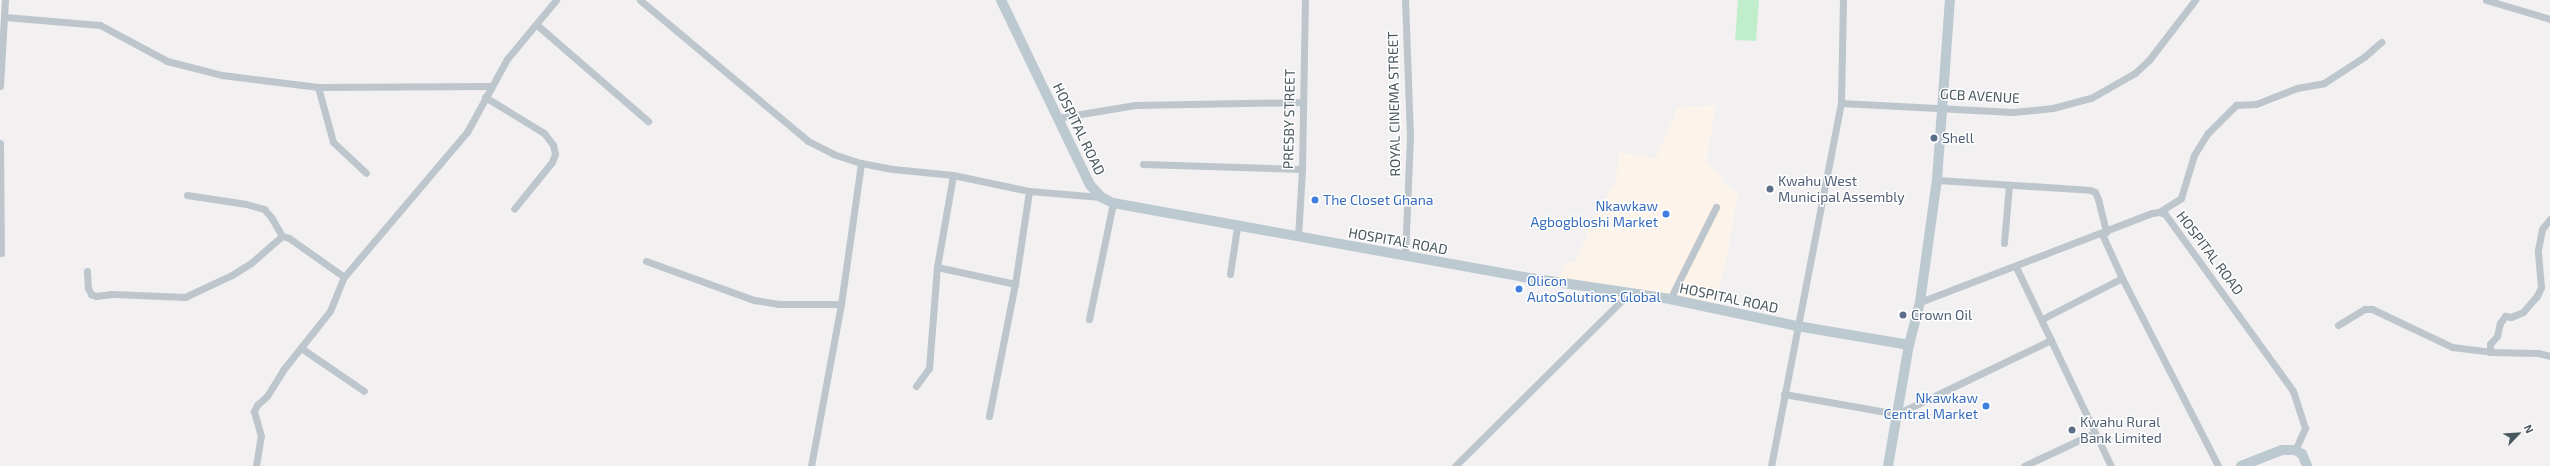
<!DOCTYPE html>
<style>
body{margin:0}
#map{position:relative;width:2550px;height:466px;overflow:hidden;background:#f2f0f0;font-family:"Exo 2",sans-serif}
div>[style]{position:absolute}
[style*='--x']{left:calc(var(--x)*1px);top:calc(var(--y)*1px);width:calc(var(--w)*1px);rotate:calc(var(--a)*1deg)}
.commercial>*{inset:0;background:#fcf4ea}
.green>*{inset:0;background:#c0eecb}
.street>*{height:7px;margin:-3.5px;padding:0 3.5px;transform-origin:3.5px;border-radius:3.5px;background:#bcc6cc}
.secondary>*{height:10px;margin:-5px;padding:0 5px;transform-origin:5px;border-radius:5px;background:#bcc9d1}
.dots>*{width:11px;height:11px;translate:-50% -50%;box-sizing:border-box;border:2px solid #fff;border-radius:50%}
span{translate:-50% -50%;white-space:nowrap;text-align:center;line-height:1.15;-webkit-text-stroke:3px #fff;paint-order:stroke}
.street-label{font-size:14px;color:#48565d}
.service-label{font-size:14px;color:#4e5e75}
.left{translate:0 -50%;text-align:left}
.shop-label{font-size:14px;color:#366cbe}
.right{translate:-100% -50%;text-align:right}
.north{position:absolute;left:2498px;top:414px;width:40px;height:40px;-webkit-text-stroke:3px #fff;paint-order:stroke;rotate:65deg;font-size:11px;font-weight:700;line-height:16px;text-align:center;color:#48565d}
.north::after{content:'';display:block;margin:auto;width:14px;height:18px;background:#48565d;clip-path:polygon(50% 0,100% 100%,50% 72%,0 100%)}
</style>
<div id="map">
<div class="commercial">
<div style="clip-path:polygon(1716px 105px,1706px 164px,1721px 174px,1725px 185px,1738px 192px,1725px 268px,1712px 305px,1557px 278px,1565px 262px,1576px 261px,1591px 224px,1616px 180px,1619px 152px,1656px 158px,1678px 107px)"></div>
</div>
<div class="green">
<div style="clip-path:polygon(1738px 0,1759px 0,1756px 41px,1735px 40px)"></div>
</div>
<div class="street">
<div style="--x:640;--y:0;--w:219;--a:40"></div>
<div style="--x:808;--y:141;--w:28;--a:27"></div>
<div style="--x:833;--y:154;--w:29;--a:18"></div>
<div style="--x:2486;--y:0;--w:67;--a:16.5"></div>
<div style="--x:5;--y:17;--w:95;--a:4.8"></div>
<div style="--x:100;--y:25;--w:76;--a:28.2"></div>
<div style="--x:167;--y:61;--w:57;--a:14.3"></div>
<div style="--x:222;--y:75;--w:97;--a:7.1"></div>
<div style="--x:318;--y:87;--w:172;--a:-0.3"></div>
<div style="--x:537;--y:25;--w:147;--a:40.9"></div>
<div style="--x:0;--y:86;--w:86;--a:-86.7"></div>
<div style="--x:318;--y:87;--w:57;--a:74.7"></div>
<div style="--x:333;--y:142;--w:45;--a:43.2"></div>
<div style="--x:485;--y:97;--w:69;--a:31.4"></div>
<div style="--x:544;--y:133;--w:15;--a:53"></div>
<div style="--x:553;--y:145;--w:9;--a:77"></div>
<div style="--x:555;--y:154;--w:9;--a:111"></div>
<div style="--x:552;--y:162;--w:60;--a:129"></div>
<div style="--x:1841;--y:103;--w:172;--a:3"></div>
<div style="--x:2013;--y:112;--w:40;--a:-5.7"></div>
<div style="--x:2053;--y:108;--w:39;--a:-15"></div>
<div style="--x:2091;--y:98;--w:51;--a:-29.6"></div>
<div style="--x:2135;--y:73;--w:19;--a:-43"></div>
<div style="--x:2149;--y:60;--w:76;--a:-52.5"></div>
<div style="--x:1057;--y:118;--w:79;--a:-9.5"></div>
<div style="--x:1135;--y:105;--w:167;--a:-1"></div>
<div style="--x:0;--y:143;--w:110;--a:89.5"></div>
<div style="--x:1143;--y:164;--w:159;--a:1.8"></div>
<div style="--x:1937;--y:180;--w:153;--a:3.7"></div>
<div style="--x:2090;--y:190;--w:5;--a:22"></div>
<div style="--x:2095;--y:192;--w:8;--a:67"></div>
<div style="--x:2098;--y:199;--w:34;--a:76"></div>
<div style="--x:187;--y:195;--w:60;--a:8.7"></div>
<div style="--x:246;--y:204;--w:19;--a:16"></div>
<div style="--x:264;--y:209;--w:11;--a:49"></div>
<div style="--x:271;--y:217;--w:22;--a:60"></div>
<div style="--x:282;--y:236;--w:7;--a:16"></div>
<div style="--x:289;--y:238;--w:67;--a:35.3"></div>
<div style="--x:2159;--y:212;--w:26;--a:-32"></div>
<div style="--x:2181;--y:198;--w:45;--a:-73.2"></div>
<div style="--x:2194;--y:155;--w:26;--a:-58"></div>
<div style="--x:2208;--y:133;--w:40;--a:-45"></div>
<div style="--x:2236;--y:105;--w:20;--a:-3"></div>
<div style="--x:2256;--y:104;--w:44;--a:-21.3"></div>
<div style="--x:2297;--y:88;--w:27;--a:-10"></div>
<div style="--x:2324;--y:83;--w:48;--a:-33"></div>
<div style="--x:2364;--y:57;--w:23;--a:-41"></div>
<div style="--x:2102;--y:234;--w:48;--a:65.6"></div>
<div style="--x:2122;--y:278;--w:211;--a:62.9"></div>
<div style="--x:1298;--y:237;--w:68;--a:-86.6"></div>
<div style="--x:1302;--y:169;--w:169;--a:-89"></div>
<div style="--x:2004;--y:243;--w:58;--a:-85.1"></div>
<div style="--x:1405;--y:256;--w:120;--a:-87.6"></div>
<div style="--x:1410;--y:136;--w:136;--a:-92.1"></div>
<div style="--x:646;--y:261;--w:115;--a:19.9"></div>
<div style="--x:754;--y:300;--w:24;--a:9"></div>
<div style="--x:778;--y:304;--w:63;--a:0"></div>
<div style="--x:937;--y:267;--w:80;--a:12.3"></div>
<div style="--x:2016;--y:267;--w:221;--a:64.5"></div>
<div style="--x:87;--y:271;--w:17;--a:87"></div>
<div style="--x:88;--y:288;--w:7;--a:63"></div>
<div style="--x:91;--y:294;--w:5;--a:22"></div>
<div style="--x:96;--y:296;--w:16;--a:-7"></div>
<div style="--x:112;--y:294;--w:73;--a:2.4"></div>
<div style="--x:185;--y:297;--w:52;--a:-25.1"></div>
<div style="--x:232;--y:275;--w:22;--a:-32"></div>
<div style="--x:251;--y:263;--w:41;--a:-41.1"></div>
<div style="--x:1230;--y:274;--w:48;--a:-81.5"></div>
<div style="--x:1670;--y:299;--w:103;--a:-63.4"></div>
<div style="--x:1920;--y:302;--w:248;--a:-21"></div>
<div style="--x:2152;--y:213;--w:7;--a:-8"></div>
<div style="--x:2159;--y:212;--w:6;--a:18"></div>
<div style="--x:2165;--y:214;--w:218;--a:54.1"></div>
<div style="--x:2293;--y:391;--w:39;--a:72"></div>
<div style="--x:2305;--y:428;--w:24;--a:114"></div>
<div style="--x:1089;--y:319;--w:118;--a:-78.3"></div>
<div style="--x:2042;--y:319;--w:90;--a:-27.1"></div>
<div style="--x:2338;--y:325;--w:31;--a:-31"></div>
<div style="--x:2365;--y:309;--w:7;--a:0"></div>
<div style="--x:2372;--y:309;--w:89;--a:25.4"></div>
<div style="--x:2452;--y:347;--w:38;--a:7"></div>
<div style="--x:2490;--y:352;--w:48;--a:1.2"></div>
<div style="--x:2538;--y:353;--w:12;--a:14"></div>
<div style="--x:301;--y:348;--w:76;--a:34.3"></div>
<div style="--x:2490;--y:352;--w:8;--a:-90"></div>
<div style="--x:2490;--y:344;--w:11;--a:-49"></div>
<div style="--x:2497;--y:336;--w:13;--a:-77"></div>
<div style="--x:2500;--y:323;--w:9;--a:-54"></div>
<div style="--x:2505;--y:316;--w:6;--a:9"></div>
<div style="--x:2511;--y:317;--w:13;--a:-23"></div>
<div style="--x:2523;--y:312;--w:21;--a:-49"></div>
<div style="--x:2537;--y:296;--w:10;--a:-66"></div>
<div style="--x:2541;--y:287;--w:37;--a:-95"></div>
<div style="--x:2538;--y:250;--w:21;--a:-79"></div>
<div style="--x:2542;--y:229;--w:13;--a:-51"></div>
<div style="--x:916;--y:386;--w:22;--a:-54"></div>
<div style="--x:929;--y:368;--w:101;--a:-85.5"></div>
<div style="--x:937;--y:267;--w:93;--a:-80.1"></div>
<div style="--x:1784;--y:394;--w:115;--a:10"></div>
<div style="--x:1897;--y:414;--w:171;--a:-25.7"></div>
<div style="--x:989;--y:416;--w:135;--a:-78.9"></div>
<div style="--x:1015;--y:284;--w:94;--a:-81.4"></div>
<div style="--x:256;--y:466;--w:30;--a:-81"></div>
<div style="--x:261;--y:436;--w:26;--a:-106"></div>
<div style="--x:254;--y:411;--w:7;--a:-63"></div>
<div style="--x:257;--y:405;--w:13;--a:-42"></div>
<div style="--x:267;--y:396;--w:31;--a:-58"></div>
<div style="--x:283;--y:370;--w:75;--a:-51.5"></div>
<div style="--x:330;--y:311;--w:37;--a:-68"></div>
<div style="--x:344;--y:277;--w:190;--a:-49.7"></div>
<div style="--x:467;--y:132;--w:83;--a:-61.3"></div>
<div style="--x:507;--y:59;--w:77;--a:-50.3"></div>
<div style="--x:811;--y:466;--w:165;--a:-79.5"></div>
<div style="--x:841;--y:304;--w:142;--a:-81.9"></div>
<div style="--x:861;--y:163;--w:33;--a:11"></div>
<div style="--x:893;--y:169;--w:60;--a:5.7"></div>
<div style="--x:953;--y:175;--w:78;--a:11.9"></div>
<div style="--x:1029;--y:191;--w:72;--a:4.8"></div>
<div style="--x:1455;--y:466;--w:244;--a:-44.8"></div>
<div style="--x:1771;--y:466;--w:370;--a:-79.1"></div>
<div style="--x:1841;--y:103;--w:103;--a:-88.9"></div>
<div style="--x:2024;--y:466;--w:77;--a:-25.2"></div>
</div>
<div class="secondary">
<div style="--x:1001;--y:0;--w:205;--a:64.3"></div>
<div style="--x:1090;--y:185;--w:16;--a:47"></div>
<div style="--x:1101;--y:197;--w:13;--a:27"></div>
<div style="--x:1113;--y:203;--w:417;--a:10.2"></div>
<div style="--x:1523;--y:277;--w:149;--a:8.5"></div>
<div style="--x:1670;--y:299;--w:130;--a:12"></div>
<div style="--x:1797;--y:326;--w:114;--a:9.6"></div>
<div style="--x:1888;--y:466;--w:123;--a:-80.2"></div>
<div style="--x:1909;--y:345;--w:44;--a:-75.7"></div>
<div style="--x:1920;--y:302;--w:123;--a:-82.1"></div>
<div style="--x:1937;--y:180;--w:180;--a:-85.9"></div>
<div style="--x:2241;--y:466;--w:44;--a:-21.3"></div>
<div style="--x:2282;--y:450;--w:13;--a:0"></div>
<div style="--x:2295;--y:450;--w:8;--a:30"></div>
<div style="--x:2302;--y:454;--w:13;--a:67"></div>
</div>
<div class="dots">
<div style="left:1934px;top:138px;background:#5c6f8a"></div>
<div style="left:1770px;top:189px;background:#5c6f8a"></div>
<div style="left:1315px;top:200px;background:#3f7fe0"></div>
<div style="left:1666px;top:214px;background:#3f7fe0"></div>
<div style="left:1519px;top:289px;background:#3f7fe0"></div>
<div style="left:1903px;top:315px;background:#5c6f8a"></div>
<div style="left:1986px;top:406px;background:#3f7fe0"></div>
<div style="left:2072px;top:430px;background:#5c6f8a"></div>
</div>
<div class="street-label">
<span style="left:1980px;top:96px;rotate:3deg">GCB AVENUE</span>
<span style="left:1394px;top:104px;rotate:-91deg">ROYAL CINEMA STREET</span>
<span style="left:1289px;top:119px;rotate:-89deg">PRESBY STREET</span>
<span style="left:1079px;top:129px;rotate:64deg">HOSPITAL ROAD</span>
<span style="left:1398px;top:241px;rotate:10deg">HOSPITAL ROAD</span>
<span style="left:2210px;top:253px;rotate:53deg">HOSPITAL ROAD</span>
<span style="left:1729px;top:298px;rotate:12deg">HOSPITAL ROAD</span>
</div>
<div class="service-label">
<span class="left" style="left:1942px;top:138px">Shell</span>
<span class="left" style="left:1778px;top:189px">Kwahu West<br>Municipal Assembly</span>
<span class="left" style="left:1911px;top:315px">Crown Oil</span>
<span class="left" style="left:2080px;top:430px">Kwahu Rural<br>Bank Limited</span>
</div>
<div class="shop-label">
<span class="left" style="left:1323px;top:200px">The Closet Ghana</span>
<span class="right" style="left:1658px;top:214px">Nkawkaw<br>Agbogbloshi Market</span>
<span class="left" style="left:1527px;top:289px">Olicon<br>AutoSolutions Global</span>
<span class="right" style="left:1978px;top:406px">Nkawkaw<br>Central Market</span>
</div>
<div class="north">N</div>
</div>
